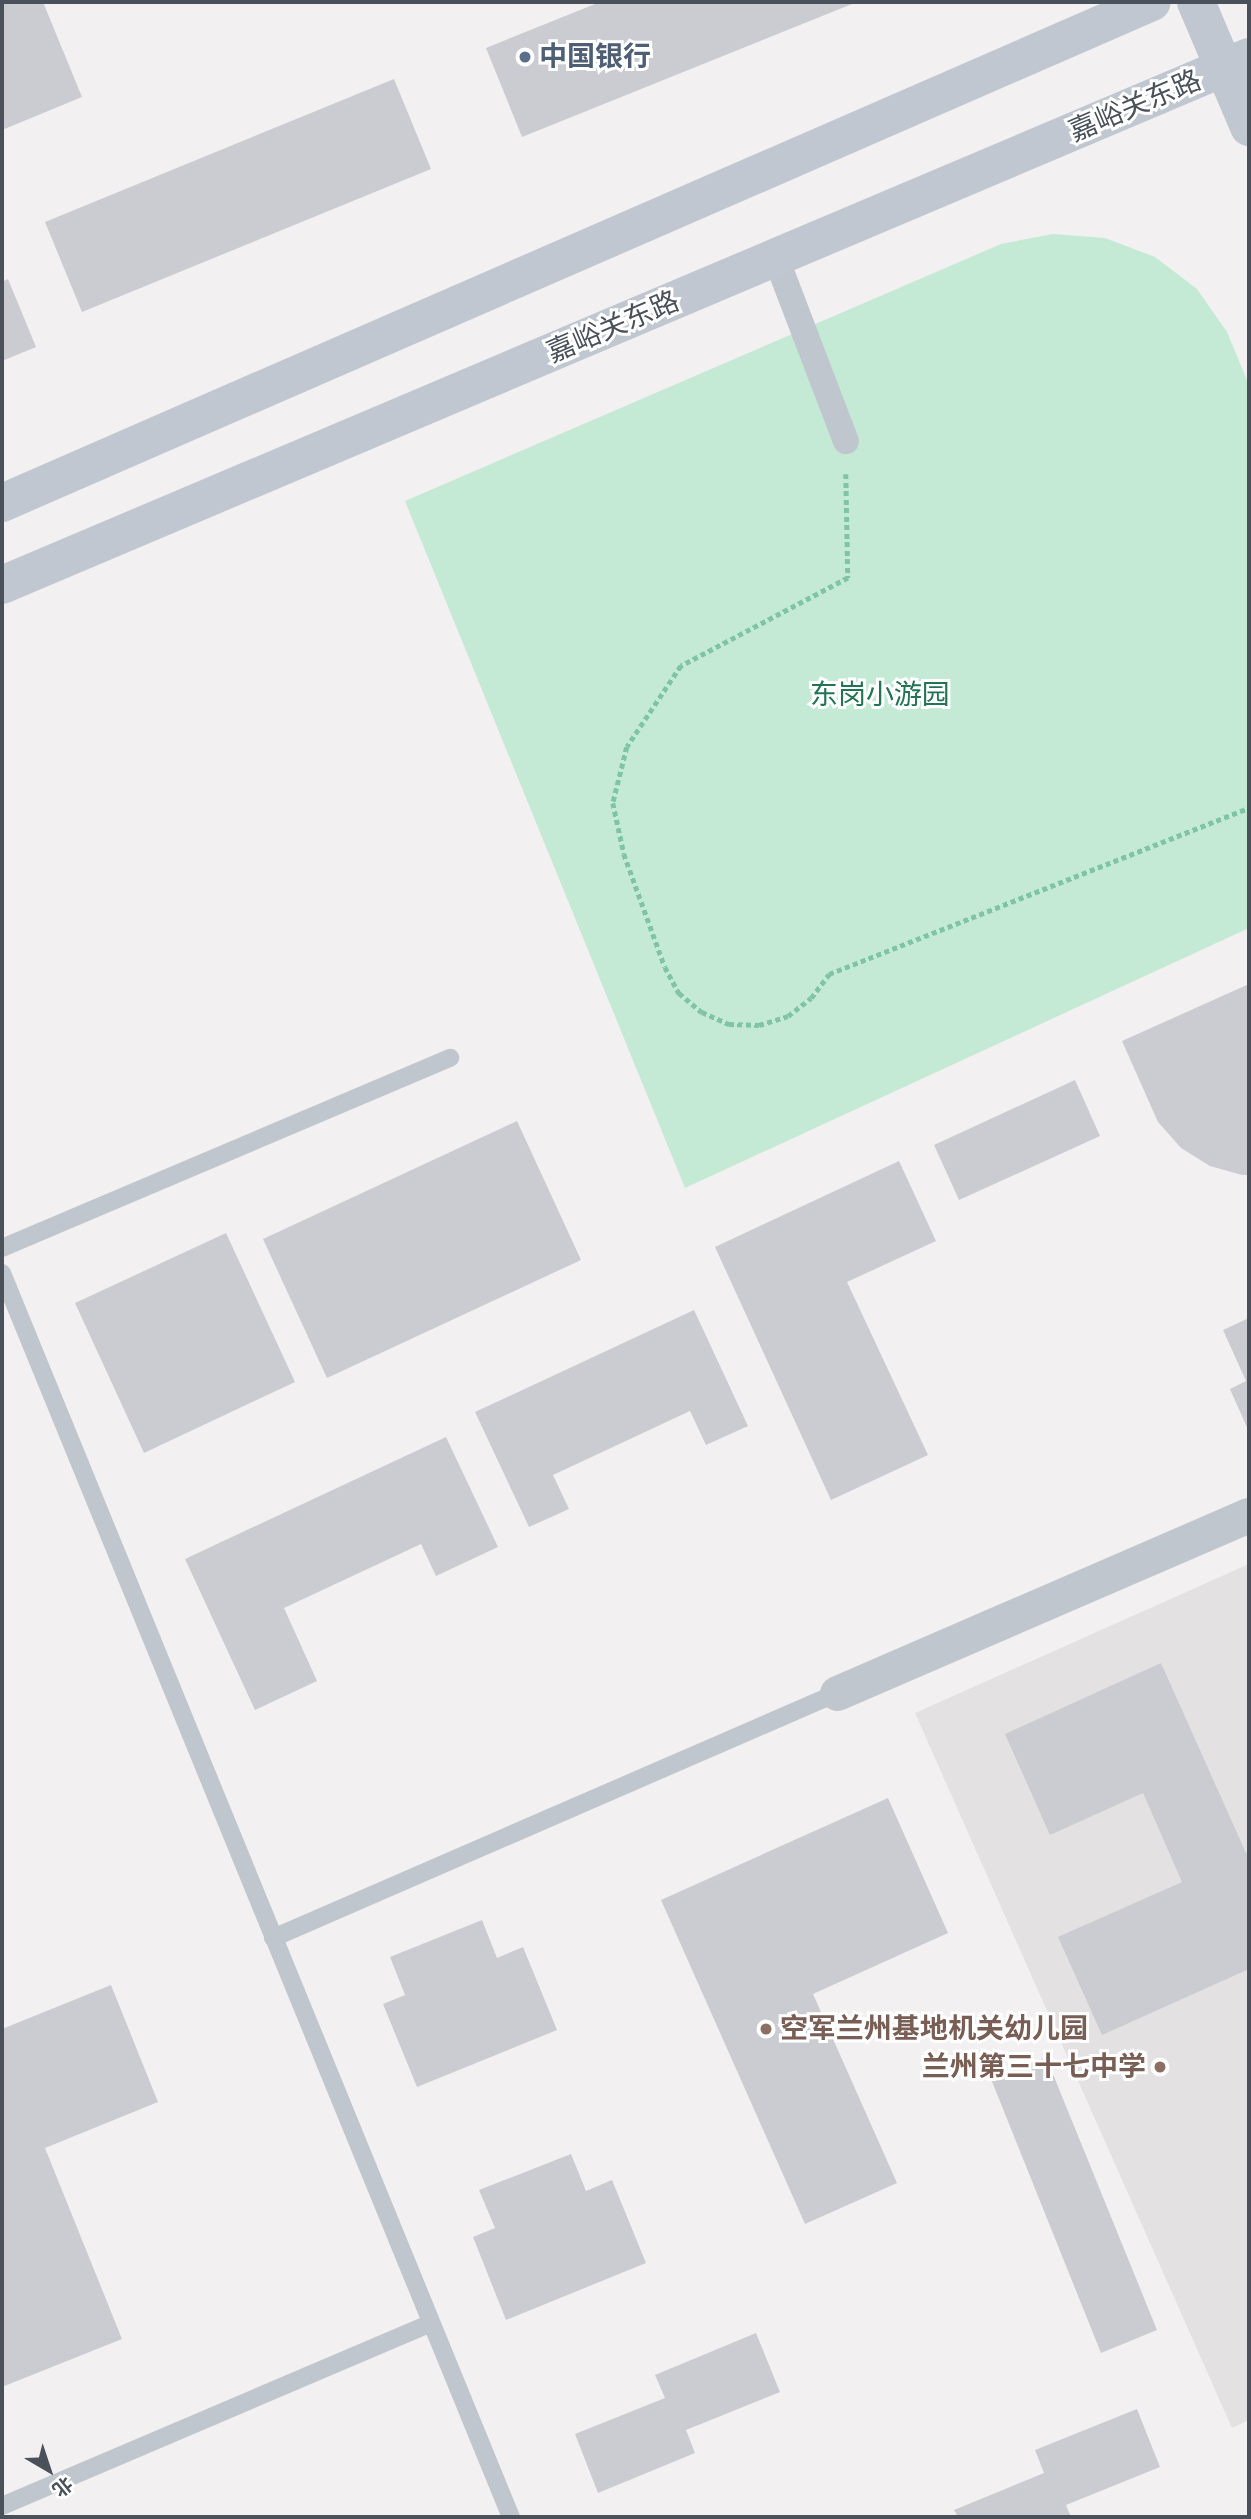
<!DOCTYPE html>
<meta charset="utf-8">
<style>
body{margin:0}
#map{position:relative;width:1251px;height:2519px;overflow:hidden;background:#f2f0f0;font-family:Jost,"Noto Sans SC",sans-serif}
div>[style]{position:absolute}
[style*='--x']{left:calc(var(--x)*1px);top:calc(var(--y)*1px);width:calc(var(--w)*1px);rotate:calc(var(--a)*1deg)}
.education>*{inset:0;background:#e3e1e1}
.green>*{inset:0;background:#c4ead6}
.building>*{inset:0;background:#cbccd2}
.path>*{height:4.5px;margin-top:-2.25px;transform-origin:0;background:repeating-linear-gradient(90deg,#80c4a8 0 5px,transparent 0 8.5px)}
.service>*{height:18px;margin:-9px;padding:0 9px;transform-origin:9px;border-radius:9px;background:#c0c6cd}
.pedestrian>*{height:26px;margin:-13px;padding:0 13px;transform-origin:13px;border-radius:13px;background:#c0c6cd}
.minor>*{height:35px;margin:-17.5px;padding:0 17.5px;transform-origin:17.5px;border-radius:17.5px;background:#c0c6cd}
.secondary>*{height:38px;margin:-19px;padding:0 19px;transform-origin:19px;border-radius:19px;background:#c0c7d1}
.dots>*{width:19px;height:19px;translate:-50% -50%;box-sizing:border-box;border:4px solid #fff;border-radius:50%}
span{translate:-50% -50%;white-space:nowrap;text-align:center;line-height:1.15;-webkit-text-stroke:6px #fff;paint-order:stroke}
.service-label{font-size:28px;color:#4e5e75;font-weight:700}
.left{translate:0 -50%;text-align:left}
.street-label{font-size:28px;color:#4a515b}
.park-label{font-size:28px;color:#237452}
.education-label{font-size:28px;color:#785e54;font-weight:700}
.right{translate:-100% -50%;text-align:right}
.frame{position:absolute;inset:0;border:4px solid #4a515b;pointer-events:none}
.north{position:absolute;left:14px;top:2435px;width:70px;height:70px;-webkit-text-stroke:5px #fff;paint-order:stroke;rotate:141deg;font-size:19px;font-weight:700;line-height:28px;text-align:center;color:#4a515b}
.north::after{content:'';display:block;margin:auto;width:24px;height:32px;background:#4a515b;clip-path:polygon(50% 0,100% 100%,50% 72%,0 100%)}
</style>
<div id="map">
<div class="education">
<div style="clip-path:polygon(1249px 1564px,1249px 2420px,1232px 2428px,915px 1713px)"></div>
</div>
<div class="green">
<div style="clip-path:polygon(1053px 234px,1105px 238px,1155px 257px,1197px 289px,1227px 332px,1249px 385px,1249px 928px,685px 1188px,405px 501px,1001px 244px)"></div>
</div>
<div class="building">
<div style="clip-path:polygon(2px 2px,43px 2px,82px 97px,2px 130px)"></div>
<div style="clip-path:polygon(600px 2px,857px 2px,522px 137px,486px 48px)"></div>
<div style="clip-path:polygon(394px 79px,431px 169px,82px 312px,45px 222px)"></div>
<div style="clip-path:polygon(8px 279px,36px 347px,2px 361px,2px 282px)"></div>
<div style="clip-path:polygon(1249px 984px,1249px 1175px,1242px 1175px,1210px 1166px,1181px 1148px,1158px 1122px,1122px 1041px)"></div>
<div style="clip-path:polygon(1075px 1080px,1100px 1136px,959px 1200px,934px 1145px)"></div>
<div style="clip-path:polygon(517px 1121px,581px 1260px,327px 1378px,263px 1239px)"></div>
<div style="clip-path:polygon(899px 1161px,936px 1241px,847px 1282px,928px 1455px,831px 1500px,715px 1247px)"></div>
<div style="clip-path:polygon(226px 1233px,295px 1382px,144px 1453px,75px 1303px)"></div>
<div style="clip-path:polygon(694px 1310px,748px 1426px,706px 1445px,690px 1411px,553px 1475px,569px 1509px,529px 1527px,475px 1412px)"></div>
<div style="clip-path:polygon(1249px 1318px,1249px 1432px,1230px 1389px,1246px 1381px,1223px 1330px)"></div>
<div style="clip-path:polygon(446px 1437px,498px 1547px,436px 1576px,421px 1544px,284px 1608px,317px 1681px,255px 1710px,185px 1559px)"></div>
<div style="clip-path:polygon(1161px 1663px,1246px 1853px,1249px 1852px,1249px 1969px,1102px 2035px,1058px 1937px,1182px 1882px,1143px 1793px,1050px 1835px,1005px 1734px)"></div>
<div style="clip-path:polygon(888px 1798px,948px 1933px,813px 1994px,897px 2183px,805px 2224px,661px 1900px)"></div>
<div style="clip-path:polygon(482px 1920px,497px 1958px,523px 1947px,557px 2030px,417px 2087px,383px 2004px,405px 1995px,390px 1957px)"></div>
<div style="clip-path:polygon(111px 1985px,158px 2102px,45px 2148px,122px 2339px,2px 2387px,2px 2029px)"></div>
<div style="clip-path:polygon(1046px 2057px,1157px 2330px,1101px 2353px,991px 2079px)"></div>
<div style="clip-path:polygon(571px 2154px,586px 2191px,612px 2180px,646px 2263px,506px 2320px,473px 2237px,495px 2228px,479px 2190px)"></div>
<div style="clip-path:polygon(756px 2333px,780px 2392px,686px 2430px,695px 2453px,598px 2493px,575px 2434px,665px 2398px,655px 2375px)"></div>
<div style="clip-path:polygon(1137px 2409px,1160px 2467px,1066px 2505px,1071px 2517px,958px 2517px,954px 2510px,1044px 2473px,1035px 2450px)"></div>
</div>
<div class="path">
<div style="--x:846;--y:474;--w:104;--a:88.9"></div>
<div style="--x:848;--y:578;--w:189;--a:152.2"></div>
<div style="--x:681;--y:666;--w:97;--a:123.7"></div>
<div style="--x:627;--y:747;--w:58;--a:104"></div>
<div style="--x:613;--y:803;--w:52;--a:77.8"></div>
<div style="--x:624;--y:854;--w:120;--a:70.1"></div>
<div style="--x:665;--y:967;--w:30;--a:62"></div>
<div style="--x:679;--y:993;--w:30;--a:40"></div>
<div style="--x:702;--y:1012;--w:30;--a:24"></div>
<div style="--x:729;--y:1024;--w:30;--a:2"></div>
<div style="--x:759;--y:1025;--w:30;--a:-17"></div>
<div style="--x:788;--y:1016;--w:29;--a:-38"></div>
<div style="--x:811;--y:998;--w:30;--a:-53"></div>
<div style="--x:829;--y:974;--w:452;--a:-21.6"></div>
</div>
<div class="service">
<div style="--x:2;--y:1248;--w:487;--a:-23"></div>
<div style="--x:2;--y:1273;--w:1344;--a:67.75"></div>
<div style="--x:273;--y:1938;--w:615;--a:-23.48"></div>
<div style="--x:2;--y:2506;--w:466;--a:-23.1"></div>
</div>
<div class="pedestrian">
<div style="--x:776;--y:258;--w:196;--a:69.1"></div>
</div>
<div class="minor">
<div style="--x:837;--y:1693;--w:449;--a:-23.4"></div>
</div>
<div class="secondary">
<div style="--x:1196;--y:2;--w:136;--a:67"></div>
<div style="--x:2;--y:503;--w:1254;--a:-23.54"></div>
<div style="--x:2;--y:585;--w:1354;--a:-22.95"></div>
</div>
<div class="dots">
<div style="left:525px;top:57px;background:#5c6f8a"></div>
<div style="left:766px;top:2029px;background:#8d6e63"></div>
<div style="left:1160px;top:2067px;background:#8d6e63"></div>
</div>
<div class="service-label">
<span class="left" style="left:539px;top:57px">中国银行</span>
</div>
<div class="street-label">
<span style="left:1135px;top:106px;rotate:-23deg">嘉峪关东路</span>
<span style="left:613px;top:327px;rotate:-23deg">嘉峪关东路</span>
</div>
<div class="park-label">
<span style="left:880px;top:695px">东岗小游园</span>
</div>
<div class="education-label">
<span class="left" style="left:780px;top:2029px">空军兰州基地机关幼儿园</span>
<span class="right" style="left:1146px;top:2067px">兰州第三十七中学</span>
</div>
<div class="frame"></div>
<div class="north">北</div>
</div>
